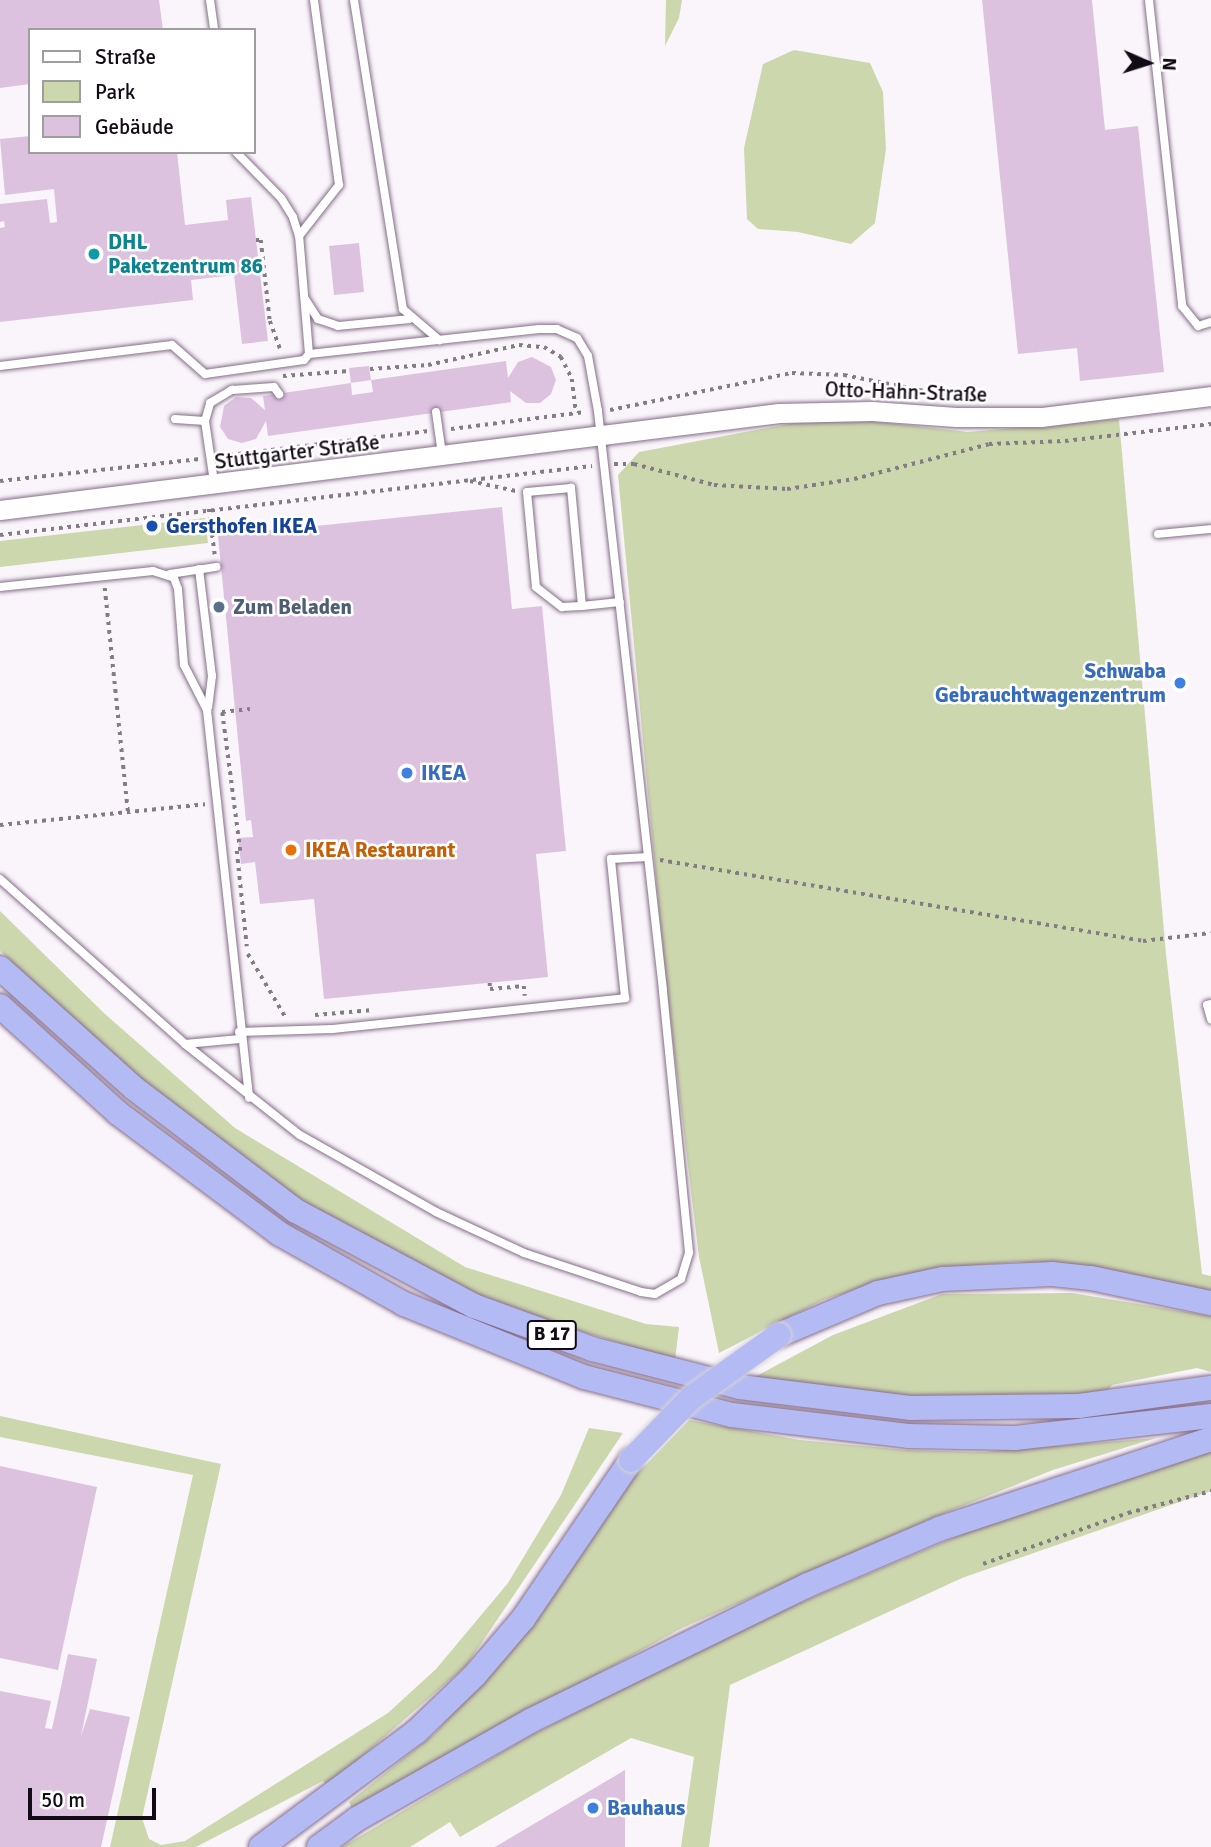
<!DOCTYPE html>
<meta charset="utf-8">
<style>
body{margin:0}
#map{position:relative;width:1211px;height:1847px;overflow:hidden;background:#faf5fb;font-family:Signika,sans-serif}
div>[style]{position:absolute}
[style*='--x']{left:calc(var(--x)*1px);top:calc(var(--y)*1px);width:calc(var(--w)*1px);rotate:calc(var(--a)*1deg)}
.green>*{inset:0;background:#cdd7ad}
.building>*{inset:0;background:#ddc2e0}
.path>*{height:3.5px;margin-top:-1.75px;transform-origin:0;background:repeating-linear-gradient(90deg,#837c84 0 3.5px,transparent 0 8.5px)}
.roads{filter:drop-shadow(0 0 2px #856d88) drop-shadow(0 0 2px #856d88)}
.service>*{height:8px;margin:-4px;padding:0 4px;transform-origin:4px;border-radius:4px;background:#fff}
.tertiary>*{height:19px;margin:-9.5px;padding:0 9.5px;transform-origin:9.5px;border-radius:9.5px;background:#fff}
.trunk>*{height:24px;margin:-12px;padding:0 12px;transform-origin:12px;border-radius:12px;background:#b4baf4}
.bridges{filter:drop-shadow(0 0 2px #d4d3d5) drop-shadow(0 0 2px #d4d3d5)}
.trunk-bridge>*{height:24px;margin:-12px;padding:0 12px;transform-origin:12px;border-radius:12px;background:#b4baf4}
.dots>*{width:19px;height:19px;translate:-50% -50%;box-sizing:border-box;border:4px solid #fff;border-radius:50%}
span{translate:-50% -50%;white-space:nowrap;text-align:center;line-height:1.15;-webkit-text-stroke:5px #fff;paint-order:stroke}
.shield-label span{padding:2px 5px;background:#fff;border:2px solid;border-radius:5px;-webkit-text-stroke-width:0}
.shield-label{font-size:19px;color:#120a14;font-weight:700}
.culture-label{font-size:21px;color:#0d838f;font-weight:700}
.left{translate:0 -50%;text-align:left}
.street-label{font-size:21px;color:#120a14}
.transit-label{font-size:21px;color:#164399;font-weight:700}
.service-label{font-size:21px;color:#4e5e75;font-weight:700}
.shop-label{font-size:21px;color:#366cbe;font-weight:700}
.right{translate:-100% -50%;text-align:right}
.food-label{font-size:21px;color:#c56008;font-weight:700}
.legend{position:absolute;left:28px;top:28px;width:228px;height:126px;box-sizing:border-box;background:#fff;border:2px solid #a09da1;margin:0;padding:9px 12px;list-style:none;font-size:21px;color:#120a14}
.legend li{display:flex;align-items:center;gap:14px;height:35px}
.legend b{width:35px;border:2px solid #a09da1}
.north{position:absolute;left:1113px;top:28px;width:70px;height:70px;-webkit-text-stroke:5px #fff;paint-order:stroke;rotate:93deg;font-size:19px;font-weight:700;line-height:28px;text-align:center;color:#120a14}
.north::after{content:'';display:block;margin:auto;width:24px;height:32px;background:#120a14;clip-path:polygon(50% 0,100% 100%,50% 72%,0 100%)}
.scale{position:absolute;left:28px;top:1788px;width:128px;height:32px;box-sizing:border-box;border:4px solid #120a14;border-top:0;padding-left:9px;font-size:21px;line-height:24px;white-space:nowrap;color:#120a14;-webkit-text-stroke:5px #fff;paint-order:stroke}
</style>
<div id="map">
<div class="green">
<div style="clip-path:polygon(666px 0,682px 0,679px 18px,665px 46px)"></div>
<div style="clip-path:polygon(794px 50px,870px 63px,883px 92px,886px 149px,875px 223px,851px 244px,798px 232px,758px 229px,747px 219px,744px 148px,763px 64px)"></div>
<div style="clip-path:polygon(1119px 419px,1166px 954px,1202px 1274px,1211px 1276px,1211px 1293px,1081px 1266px,1017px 1262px,952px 1267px,888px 1279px,823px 1300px,719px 1353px,699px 1257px,666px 984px,618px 475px,639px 452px,794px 423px,863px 420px,968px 432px)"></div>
<div style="clip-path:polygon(205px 518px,208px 543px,0 567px,0 541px)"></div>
<div style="clip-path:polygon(0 911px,105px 1014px,235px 1128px,465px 1267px,646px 1324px,679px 1327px,675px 1360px,502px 1307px,360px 1238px,291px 1194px,122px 1064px,0 951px)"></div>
<div style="clip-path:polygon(1072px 1293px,1211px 1316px,1211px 1372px,1197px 1368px,1112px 1385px,1105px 1394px,977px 1402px,747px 1381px,833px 1335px,942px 1294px)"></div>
<div style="clip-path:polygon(0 1416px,221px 1464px,142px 1818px,149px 1839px,161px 1845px,185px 1841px,388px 1713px,436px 1669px,508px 1583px,561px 1495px,589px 1428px,623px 1433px,466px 1666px,328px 1786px,323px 1781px,196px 1847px,110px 1847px,193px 1475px,0 1437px)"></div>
<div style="clip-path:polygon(689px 1420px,800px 1440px,906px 1450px,982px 1452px,1156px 1438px,1053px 1470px,937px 1516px,682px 1628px,352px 1809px,349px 1802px,433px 1735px,523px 1637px,633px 1478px)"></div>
<div style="clip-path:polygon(1211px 1448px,1211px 1491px,962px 1578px,730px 1685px,709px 1847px,681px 1847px,694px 1757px,631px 1738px,460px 1837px,450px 1822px,410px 1847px,342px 1847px,526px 1738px,754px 1622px,1001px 1518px)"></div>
</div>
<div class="building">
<div style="clip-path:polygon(0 0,159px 0,163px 30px,30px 30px,30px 84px,0 88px)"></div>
<div style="clip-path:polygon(982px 0,1092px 0,1105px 130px,1138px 126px,1164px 372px,1080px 381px,1077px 348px,1018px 354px)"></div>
<div style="clip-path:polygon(30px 136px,30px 152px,177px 152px,185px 225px,228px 220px,226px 200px,251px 197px,268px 341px,242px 344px,234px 275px,191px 280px,193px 300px,0 322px,0 228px,5px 227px,4px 221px,0 222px,0 204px,47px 199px,50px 223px,57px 222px,54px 189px,5px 195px,0 139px)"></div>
<div style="clip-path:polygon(359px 243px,364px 292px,334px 295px,329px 246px)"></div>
<div style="clip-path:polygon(evenodd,532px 357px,551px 367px,556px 380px,551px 394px,540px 403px,526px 403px,510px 391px,511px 402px,268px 436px,266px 421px,256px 439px,242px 443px,228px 439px,220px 427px,224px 406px,236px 397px,251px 398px,265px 410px,263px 396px,351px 383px,349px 368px,369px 366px,371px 380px,506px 361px,508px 378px,518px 362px,532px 357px,371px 380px,373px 392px,352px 395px,351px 383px,371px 380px)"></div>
<div style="clip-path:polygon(502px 507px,512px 609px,542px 606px,566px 851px,536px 854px,548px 977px,324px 999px,314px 899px,260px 904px,255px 862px,241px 864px,238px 838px,253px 837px,251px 820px,246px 821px,218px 536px)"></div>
<div style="clip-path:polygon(0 1466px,97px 1487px,58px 1670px,0 1658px)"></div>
<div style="clip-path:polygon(68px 1654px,97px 1659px,81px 1736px,90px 1709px,130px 1717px,101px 1847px,0 1847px,0 1691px,51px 1701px,45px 1728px,52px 1729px)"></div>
<div style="clip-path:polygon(625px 1770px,625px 1847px,495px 1847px)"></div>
</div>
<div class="path">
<div style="--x:256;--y:240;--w:5;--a:0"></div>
<div style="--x:261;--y:240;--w:81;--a:83.7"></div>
<div style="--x:270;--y:321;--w:32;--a:70"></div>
<div style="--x:370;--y:369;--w:58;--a:-3.9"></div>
<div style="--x:428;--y:365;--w:93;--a:-12.4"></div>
<div style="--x:519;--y:345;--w:25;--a:5"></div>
<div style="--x:544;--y:347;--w:20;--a:30"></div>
<div style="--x:561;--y:357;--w:25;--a:63"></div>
<div style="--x:572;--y:379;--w:34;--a:83"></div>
<div style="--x:283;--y:376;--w:66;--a:-4.3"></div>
<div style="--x:610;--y:410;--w:186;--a:-11.5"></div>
<div style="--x:792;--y:373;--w:52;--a:2.2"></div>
<div style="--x:844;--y:375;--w:118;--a:11.2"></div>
<div style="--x:451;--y:429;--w:135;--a:-7.2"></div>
<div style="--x:221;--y:456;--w:209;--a:-6.9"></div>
<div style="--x:614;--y:464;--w:20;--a:0"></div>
<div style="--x:634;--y:464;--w:83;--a:14.7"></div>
<div style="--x:714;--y:485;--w:73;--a:3.1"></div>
<div style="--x:787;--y:489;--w:68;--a:-8.5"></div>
<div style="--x:854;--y:479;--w:139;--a:-14.5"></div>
<div style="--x:989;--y:444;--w:76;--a:-2.3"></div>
<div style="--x:1065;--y:441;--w:147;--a:-6.6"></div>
<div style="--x:0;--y:481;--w:201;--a:-6.3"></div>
<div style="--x:470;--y:481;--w:47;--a:12.3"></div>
<div style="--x:209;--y:509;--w:46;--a:82.6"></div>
<div style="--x:0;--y:535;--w:596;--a:-6.65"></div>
<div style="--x:105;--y:588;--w:225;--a:84.1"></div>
<div style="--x:0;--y:825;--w:206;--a:-5.8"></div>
<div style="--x:237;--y:851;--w:96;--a:84"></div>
<div style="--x:240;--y:851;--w:140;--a:-97.4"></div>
<div style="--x:222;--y:712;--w:28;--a:-6"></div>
<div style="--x:660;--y:860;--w:490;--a:9.5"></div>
<div style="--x:1143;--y:941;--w:68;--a:-6.7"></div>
<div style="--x:248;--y:954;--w:74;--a:59.3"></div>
<div style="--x:490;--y:983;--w:6;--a:90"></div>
<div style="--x:490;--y:989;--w:34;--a:-5"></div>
<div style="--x:524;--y:986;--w:10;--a:84"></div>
<div style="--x:315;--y:1015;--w:58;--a:-4.9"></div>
<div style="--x:983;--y:1564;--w:154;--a:-19.4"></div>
<div style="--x:1128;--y:1513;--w:86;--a:-14.8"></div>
</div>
<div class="roads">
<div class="service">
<div style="--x:210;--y:0;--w:30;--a:82"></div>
<div style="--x:354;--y:0;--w:313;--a:81"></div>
<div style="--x:403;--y:309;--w:48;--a:40.7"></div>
<div style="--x:1149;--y:0;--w:308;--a:83.8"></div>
<div style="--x:1182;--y:306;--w:26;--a:51"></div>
<div style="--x:1198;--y:326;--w:14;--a:-17"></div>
<div style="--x:299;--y:236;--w:65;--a:-51.9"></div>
<div style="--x:339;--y:185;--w:187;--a:-97.7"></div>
<div style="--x:305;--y:299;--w:24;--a:57"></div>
<div style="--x:318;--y:319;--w:21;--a:19"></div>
<div style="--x:338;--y:326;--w:71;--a:-5.6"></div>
<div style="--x:0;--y:366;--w:173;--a:-7"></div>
<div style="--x:172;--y:345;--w:44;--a:41.3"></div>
<div style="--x:205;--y:374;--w:100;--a:-8"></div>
<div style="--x:304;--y:360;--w:8;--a:-50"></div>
<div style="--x:309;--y:354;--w:118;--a:-94.8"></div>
<div style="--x:299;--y:236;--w:20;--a:-108"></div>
<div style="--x:293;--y:217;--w:22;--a:-122"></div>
<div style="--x:281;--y:198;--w:64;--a:-134.4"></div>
<div style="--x:436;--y:412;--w:42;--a:81.9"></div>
<div style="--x:175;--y:419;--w:30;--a:4"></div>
<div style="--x:214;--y:482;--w:62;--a:-98.4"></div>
<div style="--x:205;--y:421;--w:19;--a:-74"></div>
<div style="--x:210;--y:403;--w:26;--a:-31"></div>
<div style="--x:232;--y:390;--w:42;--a:-4.1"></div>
<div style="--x:274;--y:387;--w:9;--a:54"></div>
<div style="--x:1158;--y:534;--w:53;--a:-5.4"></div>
<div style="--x:199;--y:569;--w:108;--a:83.1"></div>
<div style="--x:212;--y:676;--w:31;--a:97"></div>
<div style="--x:170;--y:574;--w:47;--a:-8.7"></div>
<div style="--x:0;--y:587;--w:154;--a:-6"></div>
<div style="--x:153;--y:571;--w:22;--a:18"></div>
<div style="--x:174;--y:578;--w:12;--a:70"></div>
<div style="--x:178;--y:589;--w:76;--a:85.5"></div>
<div style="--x:184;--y:665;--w:51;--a:62.9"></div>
<div style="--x:207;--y:710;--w:390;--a:83.8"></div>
<div style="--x:582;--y:606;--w:119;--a:-95.3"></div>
<div style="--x:571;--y:488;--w:44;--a:174.8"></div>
<div style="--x:527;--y:492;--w:95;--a:84.6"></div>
<div style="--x:536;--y:587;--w:33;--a:38"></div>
<div style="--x:562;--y:607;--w:20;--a:-3"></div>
<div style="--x:582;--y:606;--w:38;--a:-6"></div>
<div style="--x:0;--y:879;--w:248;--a:41.7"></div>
<div style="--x:185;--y:1044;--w:147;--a:38.4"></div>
<div style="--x:300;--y:1135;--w:156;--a:29.5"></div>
<div style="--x:436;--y:1212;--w:97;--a:25"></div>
<div style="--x:524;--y:1253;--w:123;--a:18.4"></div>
<div style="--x:641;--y:1292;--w:14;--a:8"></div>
<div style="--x:655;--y:1294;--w:30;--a:-30"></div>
<div style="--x:681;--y:1279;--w:28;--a:-73"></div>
<div style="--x:689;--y:1252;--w:263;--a:-95.7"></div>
<div style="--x:663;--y:990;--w:583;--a:-96.41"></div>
<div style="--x:598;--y:411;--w:56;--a:-100.3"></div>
<div style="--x:588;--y:356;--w:21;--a:-121"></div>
<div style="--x:577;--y:338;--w:22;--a:-156"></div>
<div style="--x:557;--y:329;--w:18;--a:180"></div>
<div style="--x:539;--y:329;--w:231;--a:173.8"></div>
<div style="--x:1211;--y:1004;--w:4;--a:166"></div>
<div style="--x:1207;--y:1005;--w:15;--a:74"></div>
<div style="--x:239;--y:1032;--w:93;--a:-1.8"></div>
<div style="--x:332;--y:1029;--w:295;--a:-6"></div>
<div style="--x:625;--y:998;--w:140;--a:-95.8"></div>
<div style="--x:611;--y:859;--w:37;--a:-3"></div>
<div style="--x:185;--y:1044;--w:55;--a:-5.2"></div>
</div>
<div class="tertiary">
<div style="--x:0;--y:510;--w:785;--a:-7.1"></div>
<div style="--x:779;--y:413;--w:93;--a:-1.2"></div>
<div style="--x:872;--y:411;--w:84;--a:4.1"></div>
<div style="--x:956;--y:417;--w:86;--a:0"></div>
<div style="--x:1042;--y:417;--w:170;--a:-7.1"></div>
</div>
<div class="trunk">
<div style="--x:0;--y:968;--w:181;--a:41.9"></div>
<div style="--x:135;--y:1089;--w:202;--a:37.2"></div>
<div style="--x:296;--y:1211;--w:202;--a:28.1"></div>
<div style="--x:474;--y:1306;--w:126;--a:20"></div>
<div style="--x:592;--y:1349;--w:153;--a:14.4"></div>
<div style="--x:740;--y:1387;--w:171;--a:7"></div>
<div style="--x:910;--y:1408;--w:169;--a:-0.7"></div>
<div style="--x:1079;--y:1406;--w:133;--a:-7.8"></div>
<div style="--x:0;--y:1006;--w:159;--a:42.2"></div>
<div style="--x:118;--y:1113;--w:202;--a:36.8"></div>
<div style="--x:280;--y:1234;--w:142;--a:29.4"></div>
<div style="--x:404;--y:1304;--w:194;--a:22.1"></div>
<div style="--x:584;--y:1377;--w:153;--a:14.4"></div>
<div style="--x:732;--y:1415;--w:177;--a:6.8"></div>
<div style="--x:908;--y:1436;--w:107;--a:1.1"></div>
<div style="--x:1015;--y:1438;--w:197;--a:-6.4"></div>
<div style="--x:779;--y:1335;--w:108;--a:-23"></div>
<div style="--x:878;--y:1293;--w:66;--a:-12.2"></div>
<div style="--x:943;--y:1279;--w:109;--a:-2.6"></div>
<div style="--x:1052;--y:1274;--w:39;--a:6"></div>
<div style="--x:1091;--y:1278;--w:123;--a:11.8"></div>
<div style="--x:261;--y:1847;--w:193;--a:-36.6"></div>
<div style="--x:416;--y:1732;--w:82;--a:-44"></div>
<div style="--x:475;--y:1675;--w:74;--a:-49.4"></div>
<div style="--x:523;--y:1619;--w:192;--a:-55.8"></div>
<div style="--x:319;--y:1847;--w:47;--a:-36.4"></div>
<div style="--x:357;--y:1819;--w:201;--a:-29.5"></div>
<div style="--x:532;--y:1720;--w:307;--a:-26.1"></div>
<div style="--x:808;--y:1585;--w:142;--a:-23.1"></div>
<div style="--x:939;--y:1529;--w:287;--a:-18.3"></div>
</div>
</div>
<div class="bridges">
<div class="trunk-bridge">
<div style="--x:631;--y:1460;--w:86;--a:-45.9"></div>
<div style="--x:691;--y:1398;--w:108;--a:-35.6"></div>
</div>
</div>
<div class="dots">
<div style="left:94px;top:254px;background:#0f9aa8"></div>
<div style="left:152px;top:526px;background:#1a4fb4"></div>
<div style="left:219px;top:607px;background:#5c6f8a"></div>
<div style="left:1180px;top:683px;background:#3f7fe0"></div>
<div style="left:407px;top:773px;background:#3f7fe0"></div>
<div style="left:291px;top:850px;background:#e8710a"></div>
<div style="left:593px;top:1808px;background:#3f7fe0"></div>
</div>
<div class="shield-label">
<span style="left:552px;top:1335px">B 17</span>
</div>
<div class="culture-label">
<span class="left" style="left:108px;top:254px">DHL<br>Paketzentrum 86</span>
</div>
<div class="street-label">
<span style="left:906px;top:392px;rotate:2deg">Otto-Hahn-Straße</span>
<span style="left:297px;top:452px;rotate:-7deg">Stuttgarter Straße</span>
</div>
<div class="transit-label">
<span class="left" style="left:166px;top:526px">Gersthofen IKEA</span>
</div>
<div class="service-label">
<span class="left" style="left:233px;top:607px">Zum Beladen</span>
</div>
<div class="shop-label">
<span class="right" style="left:1166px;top:683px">Schwaba<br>Gebrauchtwagenzentrum</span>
<span class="left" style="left:421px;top:773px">IKEA</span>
<span class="left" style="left:607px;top:1808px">Bauhaus</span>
</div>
<div class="food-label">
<span class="left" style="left:305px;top:850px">IKEA Restaurant</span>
</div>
<ul class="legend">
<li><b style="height:9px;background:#fff"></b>Straße</li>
<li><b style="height:19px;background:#cdd7ad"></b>Park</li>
<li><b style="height:19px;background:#ddc2e0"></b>Gebäude</li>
</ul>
<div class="north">N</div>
<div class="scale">50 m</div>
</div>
